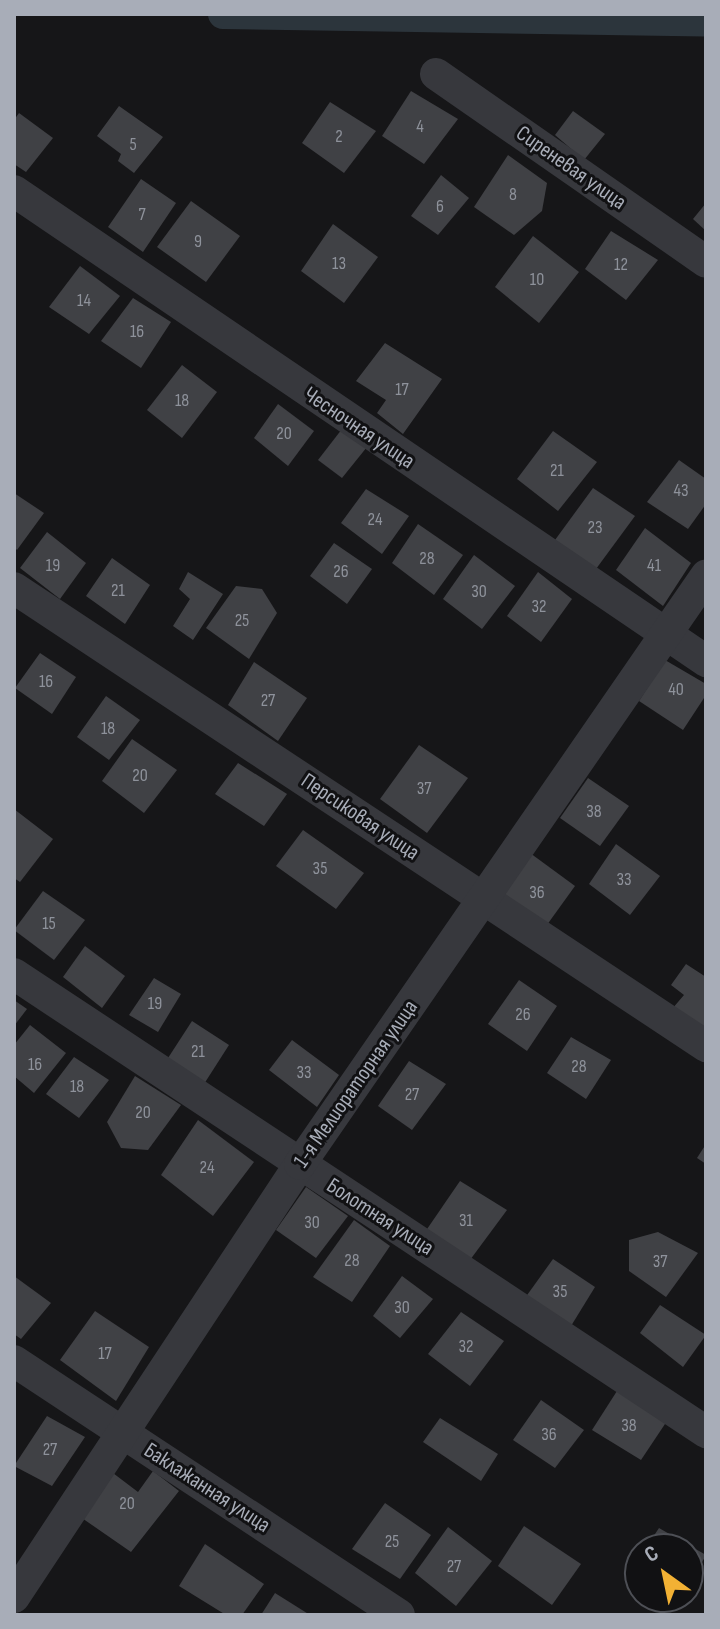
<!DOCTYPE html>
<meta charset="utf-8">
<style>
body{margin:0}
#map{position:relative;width:720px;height:1629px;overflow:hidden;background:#161618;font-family:"Sofia Sans Condensed",sans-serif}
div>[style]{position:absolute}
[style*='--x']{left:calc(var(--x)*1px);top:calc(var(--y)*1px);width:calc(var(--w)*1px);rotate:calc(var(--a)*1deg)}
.canal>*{height:30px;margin:-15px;padding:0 15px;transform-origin:15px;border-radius:15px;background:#2c353c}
.building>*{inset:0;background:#404145}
.minor>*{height:32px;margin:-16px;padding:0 16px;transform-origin:16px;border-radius:16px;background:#37383d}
span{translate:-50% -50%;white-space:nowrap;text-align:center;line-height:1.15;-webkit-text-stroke:6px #111113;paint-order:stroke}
.number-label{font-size:18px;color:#8e929b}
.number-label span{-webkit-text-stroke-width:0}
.street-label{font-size:22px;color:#a8adb8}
.frame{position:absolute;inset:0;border:16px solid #a8adb8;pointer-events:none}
.north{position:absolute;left:624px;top:1533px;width:80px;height:80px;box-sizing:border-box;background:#111113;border:2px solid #4d4f55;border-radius:50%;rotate:327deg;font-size:22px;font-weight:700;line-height:32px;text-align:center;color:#a8adb8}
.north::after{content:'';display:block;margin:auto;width:28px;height:36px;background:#f2b134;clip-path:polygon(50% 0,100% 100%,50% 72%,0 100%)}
</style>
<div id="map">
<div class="canal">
<div style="--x:223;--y:14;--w:483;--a:0.9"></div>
</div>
<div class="building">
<div style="clip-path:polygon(411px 91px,458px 119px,424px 164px,382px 136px)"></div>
<div style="clip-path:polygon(330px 102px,376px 131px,344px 173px,302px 143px)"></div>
<div style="clip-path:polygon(119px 106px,163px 137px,134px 173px,118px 161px,121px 154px,97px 136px)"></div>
<div style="clip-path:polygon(573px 111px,605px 134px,584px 160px,555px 135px)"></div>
<div style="clip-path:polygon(19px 113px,53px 138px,26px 172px,14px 164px,14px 120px)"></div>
<div style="clip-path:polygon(508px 155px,547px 183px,542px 211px,514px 235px,474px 207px)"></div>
<div style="clip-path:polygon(441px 175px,469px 198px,438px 235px,411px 216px)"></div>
<div style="clip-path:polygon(141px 179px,176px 203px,143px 252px,108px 227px)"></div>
<div style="clip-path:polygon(191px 201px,240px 236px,206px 282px,157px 247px)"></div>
<div style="clip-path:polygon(706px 203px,706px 231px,693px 219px)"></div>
<div style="clip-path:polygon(333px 224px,378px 257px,344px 303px,301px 271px)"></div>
<div style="clip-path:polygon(611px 231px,658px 260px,626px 300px,585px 269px)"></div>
<div style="clip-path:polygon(533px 236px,579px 272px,539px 323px,495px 287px)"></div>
<div style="clip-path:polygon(80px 266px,120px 296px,89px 334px,49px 307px)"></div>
<div style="clip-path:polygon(133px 298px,171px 322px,141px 368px,101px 341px)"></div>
<div style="clip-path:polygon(385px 343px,442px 379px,403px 434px,377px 413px,386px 400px,356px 381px)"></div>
<div style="clip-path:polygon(182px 365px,217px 392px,182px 438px,147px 410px)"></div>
<div style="clip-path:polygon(278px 404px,314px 431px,288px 466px,254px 438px)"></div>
<div style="clip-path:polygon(342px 429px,367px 447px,342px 478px,318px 460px)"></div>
<div style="clip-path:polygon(553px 431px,597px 462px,558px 511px,517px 479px)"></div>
<div style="clip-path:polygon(679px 460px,706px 479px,706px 504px,688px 529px,647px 502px)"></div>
<div style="clip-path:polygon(593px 488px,635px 516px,596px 569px,555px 540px)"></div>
<div style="clip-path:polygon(366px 489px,409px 516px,382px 554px,341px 523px)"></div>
<div style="clip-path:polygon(14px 493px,44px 513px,17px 550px,14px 547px)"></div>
<div style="clip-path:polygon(418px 524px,463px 555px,434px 595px,392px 563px)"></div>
<div style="clip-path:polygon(645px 528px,691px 563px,663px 606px,616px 570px)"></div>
<div style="clip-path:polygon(47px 532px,86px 563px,60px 599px,20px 568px)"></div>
<div style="clip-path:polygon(334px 543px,372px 569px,347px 604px,310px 576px)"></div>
<div style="clip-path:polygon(474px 555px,515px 586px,482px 629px,443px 599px)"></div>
<div style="clip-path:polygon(112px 558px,150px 585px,125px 624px,86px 596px)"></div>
<div style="clip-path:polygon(188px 572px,223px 594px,193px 640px,173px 626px,190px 599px,179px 589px)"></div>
<div style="clip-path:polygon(538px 572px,572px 599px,541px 642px,507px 616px)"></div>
<div style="clip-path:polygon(236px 586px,262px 589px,277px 613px,249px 659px,206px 628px)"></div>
<div style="clip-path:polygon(40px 653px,76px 677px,52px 714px,15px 688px)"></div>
<div style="clip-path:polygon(665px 660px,706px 684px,706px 695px,683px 730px,639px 701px)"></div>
<div style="clip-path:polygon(254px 662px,307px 698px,278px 741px,228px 705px)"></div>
<div style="clip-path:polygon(106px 696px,140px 720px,109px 760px,77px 737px)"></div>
<div style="clip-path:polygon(132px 739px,177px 770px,144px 813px,102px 781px)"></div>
<div style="clip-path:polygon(419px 745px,468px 778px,427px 833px,380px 799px)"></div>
<div style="clip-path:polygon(238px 763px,287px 794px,264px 826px,215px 794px)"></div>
<div style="clip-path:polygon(588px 778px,629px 806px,600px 846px,560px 818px)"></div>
<div style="clip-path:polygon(14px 809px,53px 839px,20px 882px,14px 878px)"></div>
<div style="clip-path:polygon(303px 830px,364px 873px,336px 909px,276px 866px)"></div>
<div style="clip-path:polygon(616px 844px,660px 876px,630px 915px,589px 884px)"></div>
<div style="clip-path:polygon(530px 853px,575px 886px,544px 929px,499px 900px)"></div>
<div style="clip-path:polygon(43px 891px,85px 920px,54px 960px,14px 930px)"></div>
<div style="clip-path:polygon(85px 946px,125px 976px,102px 1008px,63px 977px)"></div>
<div style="clip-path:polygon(686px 964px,706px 977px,706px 1031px,672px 1009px,684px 995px,671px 985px)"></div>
<div style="clip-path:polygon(154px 978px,181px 994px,158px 1032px,129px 1015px)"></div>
<div style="clip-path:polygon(519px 980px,557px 1006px,527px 1051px,488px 1024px)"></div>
<div style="clip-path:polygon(14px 1000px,27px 1009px,14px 1026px)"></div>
<div style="clip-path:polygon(192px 1021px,229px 1045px,204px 1084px,168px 1058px)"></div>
<div style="clip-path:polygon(30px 1025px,66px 1053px,34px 1093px,14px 1076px,14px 1045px)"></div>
<div style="clip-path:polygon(571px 1037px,611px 1060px,586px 1099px,547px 1073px)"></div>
<div style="clip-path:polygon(292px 1040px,339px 1075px,317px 1107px,269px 1070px)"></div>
<div style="clip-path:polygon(74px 1057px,109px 1080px,79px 1118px,46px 1094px)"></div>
<div style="clip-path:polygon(409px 1061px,446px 1084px,412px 1130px,378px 1106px)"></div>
<div style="clip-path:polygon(135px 1076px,181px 1105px,148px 1150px,121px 1148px,107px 1122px)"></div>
<div style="clip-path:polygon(198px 1120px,254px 1162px,213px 1216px,161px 1175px)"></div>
<div style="clip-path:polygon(706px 1144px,706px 1164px,697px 1158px)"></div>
<div style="clip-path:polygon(460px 1181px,507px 1210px,470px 1260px,425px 1232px)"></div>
<div style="clip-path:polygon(306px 1187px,348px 1216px,316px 1258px,276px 1230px)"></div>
<div style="clip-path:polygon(354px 1220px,390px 1246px,352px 1302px,313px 1277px)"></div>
<div style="clip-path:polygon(658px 1232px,698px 1253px,666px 1297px,629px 1271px,629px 1240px)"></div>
<div style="clip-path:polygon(553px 1259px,595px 1287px,571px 1326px,525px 1298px)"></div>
<div style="clip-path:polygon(14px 1276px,51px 1303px,21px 1339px,14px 1334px)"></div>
<div style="clip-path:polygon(402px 1276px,433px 1299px,400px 1338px,373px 1316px)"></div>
<div style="clip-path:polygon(660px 1305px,706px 1335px,683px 1367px,640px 1333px)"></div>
<div style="clip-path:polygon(95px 1311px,149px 1347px,116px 1401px,60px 1360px)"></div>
<div style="clip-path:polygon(461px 1312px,504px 1341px,470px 1386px,428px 1354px)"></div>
<div style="clip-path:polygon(617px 1391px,667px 1421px,641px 1460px,592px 1430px)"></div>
<div style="clip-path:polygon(541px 1400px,584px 1430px,555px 1468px,513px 1440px)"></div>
<div style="clip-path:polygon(47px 1416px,85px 1437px,52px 1486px,14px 1466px)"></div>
<div style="clip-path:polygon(440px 1418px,498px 1454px,481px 1481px,423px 1442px)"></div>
<div style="clip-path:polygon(109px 1470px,138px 1492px,153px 1471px,179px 1491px,131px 1552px,79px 1516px)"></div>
<div style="clip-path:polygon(385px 1503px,431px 1535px,400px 1579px,352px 1549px)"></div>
<div style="clip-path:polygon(524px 1526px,581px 1564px,552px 1605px,498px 1566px)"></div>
<div style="clip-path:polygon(448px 1527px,492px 1561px,456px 1606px,415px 1573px)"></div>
<div style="clip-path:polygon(659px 1528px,706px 1555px,688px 1588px,688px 1549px,645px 1549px)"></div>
<div style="clip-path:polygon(205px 1544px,264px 1584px,242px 1615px,226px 1615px,179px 1586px)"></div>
<div style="clip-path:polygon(275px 1593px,310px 1615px,261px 1615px)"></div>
</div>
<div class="minor">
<div style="--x:436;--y:74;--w:329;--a:34.8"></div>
<div style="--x:14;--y:191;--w:837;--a:34.18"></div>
<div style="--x:14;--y:588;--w:830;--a:33.5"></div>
<div style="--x:14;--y:974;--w:830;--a:33.5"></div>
<div style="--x:14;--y:1361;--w:461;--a:33.4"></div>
<div style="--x:14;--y:1597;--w:519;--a:-56.55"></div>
<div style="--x:300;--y:1164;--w:715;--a:-55.38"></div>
</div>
<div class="number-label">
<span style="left:420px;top:127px">4</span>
<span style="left:339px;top:137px">2</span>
<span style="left:133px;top:145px">5</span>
<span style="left:513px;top:195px">8</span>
<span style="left:440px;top:207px">6</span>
<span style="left:142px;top:215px">7</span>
<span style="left:198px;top:242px">9</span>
<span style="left:339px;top:264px">13</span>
<span style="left:621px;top:265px">12</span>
<span style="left:537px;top:280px">10</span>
<span style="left:84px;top:301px">14</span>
<span style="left:137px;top:332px">16</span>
<span style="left:402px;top:390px">17</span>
<span style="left:182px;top:401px">18</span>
<span style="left:284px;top:434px">20</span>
<span style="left:557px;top:471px">21</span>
<span style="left:681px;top:491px">43</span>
<span style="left:375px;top:520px">24</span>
<span style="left:595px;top:528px">23</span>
<span style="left:427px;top:559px">28</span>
<span style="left:53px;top:566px">19</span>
<span style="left:654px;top:566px">41</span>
<span style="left:341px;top:572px">26</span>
<span style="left:118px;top:591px">21</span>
<span style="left:479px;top:592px">30</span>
<span style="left:539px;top:607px">32</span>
<span style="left:242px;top:621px">25</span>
<span style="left:46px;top:682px">16</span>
<span style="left:676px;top:690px">40</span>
<span style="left:268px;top:701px">27</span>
<span style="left:108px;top:729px">18</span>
<span style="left:140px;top:776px">20</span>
<span style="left:424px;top:789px">37</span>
<span style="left:594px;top:812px">38</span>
<span style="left:320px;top:869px">35</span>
<span style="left:624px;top:880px">33</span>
<span style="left:537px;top:893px">36</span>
<span style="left:49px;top:924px">15</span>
<span style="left:155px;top:1004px">19</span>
<span style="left:523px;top:1015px">26</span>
<span style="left:198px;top:1052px">21</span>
<span style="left:35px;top:1065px">16</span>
<span style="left:579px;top:1067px">28</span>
<span style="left:304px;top:1073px">33</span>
<span style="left:77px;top:1087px">18</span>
<span style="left:412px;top:1095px">27</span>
<span style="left:143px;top:1113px">20</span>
<span style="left:207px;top:1168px">24</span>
<span style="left:466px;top:1221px">31</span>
<span style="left:312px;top:1223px">30</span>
<span style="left:352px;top:1261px">28</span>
<span style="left:660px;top:1262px">37</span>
<span style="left:560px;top:1292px">35</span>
<span style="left:402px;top:1308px">30</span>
<span style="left:466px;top:1347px">32</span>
<span style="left:105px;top:1354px">17</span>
<span style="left:629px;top:1426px">38</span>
<span style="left:549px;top:1435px">36</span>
<span style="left:50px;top:1450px">27</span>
<span style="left:127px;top:1504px">20</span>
<span style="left:392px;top:1542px">25</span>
<span style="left:454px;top:1567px">27</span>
</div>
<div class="street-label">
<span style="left:571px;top:168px;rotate:35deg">Сиреневая улица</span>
<span style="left:359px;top:428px;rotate:34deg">Чесночная улица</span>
<span style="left:360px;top:817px;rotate:34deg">Персиковая улица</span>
<span style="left:356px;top:1084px;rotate:-55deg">1-я Мелиораторная улица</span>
<span style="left:380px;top:1217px;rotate:33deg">Болотная улица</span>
<span style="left:207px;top:1488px;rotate:33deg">Баклажанная улица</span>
</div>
<div class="frame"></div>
<div class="north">С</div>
</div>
